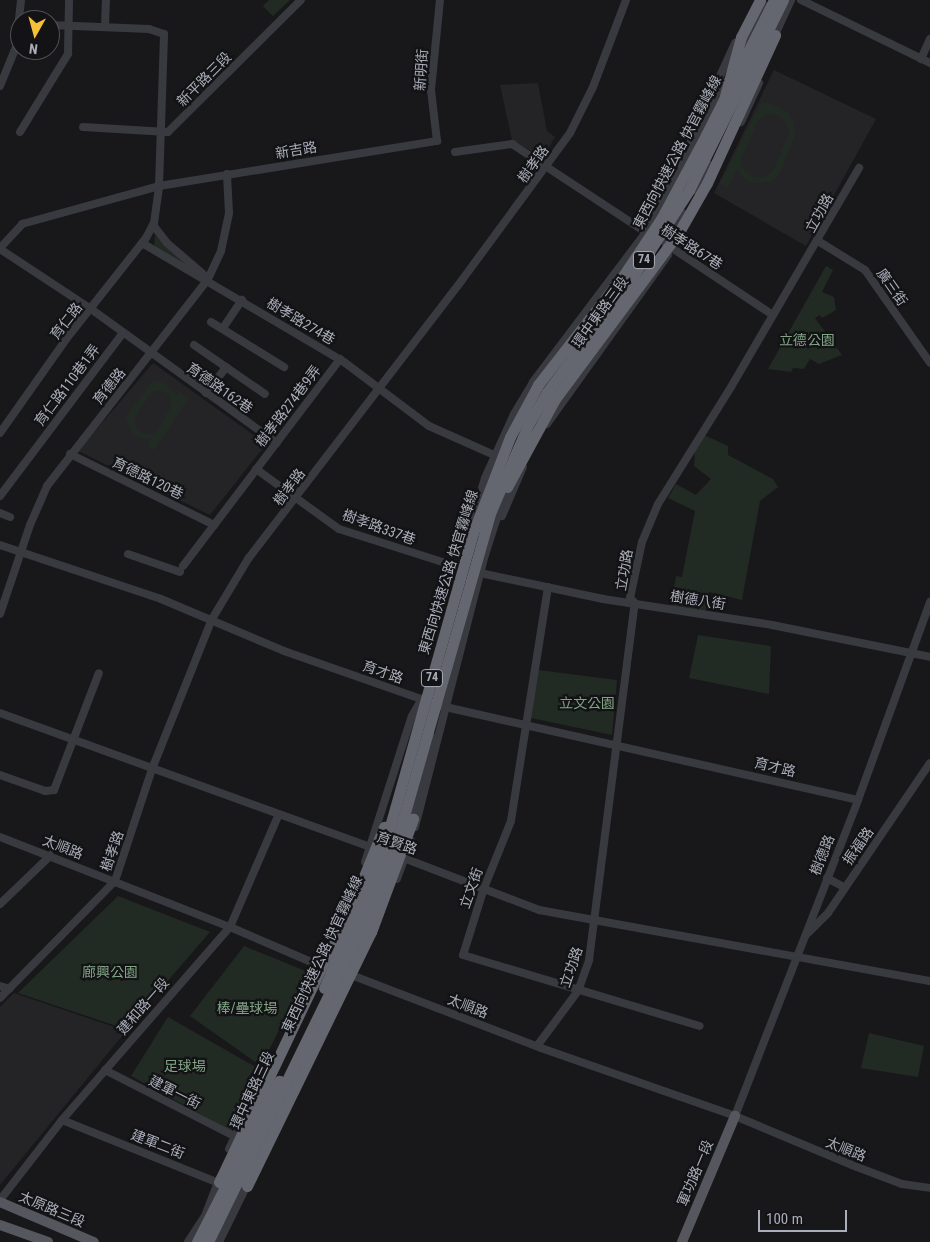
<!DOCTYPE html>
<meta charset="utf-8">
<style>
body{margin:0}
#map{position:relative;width:930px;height:1242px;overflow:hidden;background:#18181a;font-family:"Roboto Condensed","Noto Sans TC",sans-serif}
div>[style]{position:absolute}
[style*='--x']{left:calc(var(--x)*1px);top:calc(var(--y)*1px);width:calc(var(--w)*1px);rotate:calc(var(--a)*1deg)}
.built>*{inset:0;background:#242427}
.green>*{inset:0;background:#222a24}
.minor>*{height:8px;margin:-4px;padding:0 4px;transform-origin:4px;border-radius:4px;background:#393a3f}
.major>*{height:10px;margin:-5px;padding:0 5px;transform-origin:5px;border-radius:5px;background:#55565e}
.highway>*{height:11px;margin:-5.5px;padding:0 5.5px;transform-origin:5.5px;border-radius:5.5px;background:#656770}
.highway-bridge>*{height:11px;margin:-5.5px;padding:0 5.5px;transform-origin:5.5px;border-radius:5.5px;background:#656770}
span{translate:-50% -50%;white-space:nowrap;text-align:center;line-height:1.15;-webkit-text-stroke:4.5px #131315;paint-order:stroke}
.shield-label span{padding:1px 4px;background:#131315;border:1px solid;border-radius:4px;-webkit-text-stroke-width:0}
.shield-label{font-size:12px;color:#aaaeba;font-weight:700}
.street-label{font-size:14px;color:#aaaeba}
.park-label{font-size:14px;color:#82a586}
.north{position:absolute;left:10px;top:10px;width:50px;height:50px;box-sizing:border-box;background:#131315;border:1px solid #4f5157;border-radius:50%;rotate:187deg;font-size:14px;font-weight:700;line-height:20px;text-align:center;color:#aaaeba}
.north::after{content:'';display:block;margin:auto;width:18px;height:22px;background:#f2c039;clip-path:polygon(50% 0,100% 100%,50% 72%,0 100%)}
.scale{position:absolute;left:758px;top:1210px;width:89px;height:22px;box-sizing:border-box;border:2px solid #aaaeba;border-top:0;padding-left:6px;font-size:15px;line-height:18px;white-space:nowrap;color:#aaaeba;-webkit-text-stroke:4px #131315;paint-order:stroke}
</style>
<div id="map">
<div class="built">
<div style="clip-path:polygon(774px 70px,876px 119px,806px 246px,714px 193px)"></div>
<div style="clip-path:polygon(538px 83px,547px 131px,555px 137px,543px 158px,512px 140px,500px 85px)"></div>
<div style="clip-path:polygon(153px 363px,266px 444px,210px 515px,78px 451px)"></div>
<div style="clip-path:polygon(14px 993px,126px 1031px,0 1185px,0 1007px)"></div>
</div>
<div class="green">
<div style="clip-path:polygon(269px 0,290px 0,273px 16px,263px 6px)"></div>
<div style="clip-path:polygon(evenodd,762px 101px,788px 112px,794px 122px,795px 135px,779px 175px,773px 181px,755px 184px,744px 179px,737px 170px,728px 187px,720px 183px,762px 101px,776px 114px,787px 123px,789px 134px,773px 171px,764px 177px,753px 177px,744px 170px,741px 159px,758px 121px,766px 115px,776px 114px)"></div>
<div style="clip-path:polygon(155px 235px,166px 245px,190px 268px,154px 246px)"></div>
<div style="clip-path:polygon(826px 266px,833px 270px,822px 292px,834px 297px,836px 310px,822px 318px,820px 315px,815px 318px,842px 355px,819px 364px,810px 359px,804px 369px,793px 368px,791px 372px,768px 369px)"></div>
<div style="clip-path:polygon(evenodd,153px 380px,166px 384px,177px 396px,181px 392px,189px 398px,154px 450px,147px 446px,150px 440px,140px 438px,131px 432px,126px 417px,153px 380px,158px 390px,168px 394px,172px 405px,155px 433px,145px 434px,137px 429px,134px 418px,152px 392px,158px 390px)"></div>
<div style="clip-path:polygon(704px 435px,728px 446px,728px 455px,773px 479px,778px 487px,760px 501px,742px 600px,709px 592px,705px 613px,671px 607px,676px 576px,682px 577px,695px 511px,668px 498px,676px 484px,696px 495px,711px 479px,694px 466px,695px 451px)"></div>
<div style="clip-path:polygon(698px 635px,771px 646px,769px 694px,689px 678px)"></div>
<div style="clip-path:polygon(538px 670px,617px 680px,612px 735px,531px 718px)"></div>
<div style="clip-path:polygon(118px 896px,210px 932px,126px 1029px,18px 993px)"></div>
<div style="clip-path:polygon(244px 946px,308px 972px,261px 1066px,190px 1016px)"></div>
<div style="clip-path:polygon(168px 1017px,261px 1070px,231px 1131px,131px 1076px)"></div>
<div style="clip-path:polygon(869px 1033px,924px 1046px,918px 1077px,861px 1068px)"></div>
</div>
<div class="minor">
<div style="--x:801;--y:0;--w:144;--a:26"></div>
<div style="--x:105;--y:27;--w:27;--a:-88"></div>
<div style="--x:773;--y:39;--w:43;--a:-65.2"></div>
<div style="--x:742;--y:49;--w:49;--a:-61.9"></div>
<div style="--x:921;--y:59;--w:22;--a:-66"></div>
<div style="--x:0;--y:86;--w:42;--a:-67.7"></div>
<div style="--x:16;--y:47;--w:47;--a:-83.9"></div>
<div style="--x:741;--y:122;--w:43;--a:-65.2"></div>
<div style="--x:83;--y:127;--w:85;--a:3.4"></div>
<div style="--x:168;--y:132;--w:187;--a:-44.8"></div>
<div style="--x:20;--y:132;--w:92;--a:-58.4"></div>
<div style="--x:68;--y:54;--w:54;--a:-88.9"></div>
<div style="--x:691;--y:140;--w:107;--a:-65.6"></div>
<div style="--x:455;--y:152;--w:58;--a:-8"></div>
<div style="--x:512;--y:144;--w:165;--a:33.4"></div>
<div style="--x:697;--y:191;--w:29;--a:-65"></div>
<div style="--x:153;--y:225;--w:23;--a:52"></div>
<div style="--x:167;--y:243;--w:48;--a:40.7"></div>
<div style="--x:667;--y:240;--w:31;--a:-58"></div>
<div style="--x:818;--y:241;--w:55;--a:31.7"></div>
<div style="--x:865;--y:270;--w:113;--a:55"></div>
<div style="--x:142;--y:243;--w:234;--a:30.5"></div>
<div style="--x:344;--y:362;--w:106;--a:37"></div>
<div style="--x:429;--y:426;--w:71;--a:24"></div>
<div style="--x:666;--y:244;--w:128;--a:33.6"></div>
<div style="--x:0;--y:248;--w:33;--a:-47"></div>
<div style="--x:22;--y:224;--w:142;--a:-15.5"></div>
<div style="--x:159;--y:186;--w:282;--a:-9.2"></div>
<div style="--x:437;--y:141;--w:51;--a:-96.7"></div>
<div style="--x:431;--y:90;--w:90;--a:-84.3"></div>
<div style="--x:0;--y:249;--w:109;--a:33.4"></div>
<div style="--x:91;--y:309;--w:229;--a:35.8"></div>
<div style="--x:211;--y:322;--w:86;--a:31.7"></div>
<div style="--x:223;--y:328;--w:34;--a:-56"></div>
<div style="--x:194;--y:345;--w:86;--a:34.6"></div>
<div style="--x:206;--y:393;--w:33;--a:-52"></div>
<div style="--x:547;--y:424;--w:208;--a:-54.4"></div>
<div style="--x:0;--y:433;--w:116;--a:-54.8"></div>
<div style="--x:67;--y:338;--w:127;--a:-51.7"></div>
<div style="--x:146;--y:238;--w:17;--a:-62"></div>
<div style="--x:154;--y:223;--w:37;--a:-82"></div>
<div style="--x:159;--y:186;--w:152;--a:-88.1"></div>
<div style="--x:164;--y:34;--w:16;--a:-162"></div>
<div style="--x:149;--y:29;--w:99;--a:-177.7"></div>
<div style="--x:70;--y:454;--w:161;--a:26.2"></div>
<div style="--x:256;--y:469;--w:102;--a:35.9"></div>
<div style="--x:339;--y:529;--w:125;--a:17.7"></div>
<div style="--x:0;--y:496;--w:204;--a:-53"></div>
<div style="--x:0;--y:513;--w:11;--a:22"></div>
<div style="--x:502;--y:516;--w:53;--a:-66.8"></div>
<div style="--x:469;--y:531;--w:55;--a:-73.2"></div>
<div style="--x:485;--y:478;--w:70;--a:-65.6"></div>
<div style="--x:514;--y:414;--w:37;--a:-59"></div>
<div style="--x:533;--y:382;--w:188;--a:-53"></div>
<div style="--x:646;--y:232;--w:169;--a:-62.1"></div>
<div style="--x:0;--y:545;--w:170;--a:18.5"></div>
<div style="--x:161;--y:599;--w:134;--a:22.9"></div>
<div style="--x:284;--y:651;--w:155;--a:19.3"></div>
<div style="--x:128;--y:554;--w:55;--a:19.1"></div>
<div style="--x:183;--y:566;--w:260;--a:-52.8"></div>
<div style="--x:480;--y:573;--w:126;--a:11.9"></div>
<div style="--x:603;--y:599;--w:171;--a:8.7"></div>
<div style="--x:772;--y:625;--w:161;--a:11.4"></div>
<div style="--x:548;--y:587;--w:237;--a:99"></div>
<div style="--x:511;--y:821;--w:72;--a:111.9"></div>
<div style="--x:484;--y:888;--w:70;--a:107.4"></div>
<div style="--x:463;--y:955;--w:247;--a:16.7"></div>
<div style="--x:0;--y:614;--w:94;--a:-71.4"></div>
<div style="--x:30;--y:525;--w:43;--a:-66.4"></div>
<div style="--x:47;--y:486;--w:262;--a:-52.1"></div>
<div style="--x:208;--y:279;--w:31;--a:-65"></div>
<div style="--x:221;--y:251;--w:39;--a:-78"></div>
<div style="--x:229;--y:213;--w:39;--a:-93"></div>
<div style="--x:441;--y:706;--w:427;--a:12.7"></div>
<div style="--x:0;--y:713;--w:402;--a:19.9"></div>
<div style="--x:0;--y:775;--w:48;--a:19.6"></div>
<div style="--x:45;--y:791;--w:9;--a:-6"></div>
<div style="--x:54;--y:790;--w:125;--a:-69"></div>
<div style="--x:409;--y:822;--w:88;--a:-74.2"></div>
<div style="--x:415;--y:827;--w:281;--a:-75.6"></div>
<div style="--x:485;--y:555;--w:72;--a:-72.3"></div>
<div style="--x:0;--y:837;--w:247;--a:21.4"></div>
<div style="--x:230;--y:927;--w:103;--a:23.3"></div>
<div style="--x:401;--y:857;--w:148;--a:21"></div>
<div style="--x:539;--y:910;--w:397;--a:10.3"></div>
<div style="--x:365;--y:862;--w:153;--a:-72.2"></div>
<div style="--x:412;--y:716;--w:20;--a:-60"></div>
<div style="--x:827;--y:878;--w:19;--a:28"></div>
<div style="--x:397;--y:879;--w:41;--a:-70.3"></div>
<div style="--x:0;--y:904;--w:71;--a:-43.9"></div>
<div style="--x:806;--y:935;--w:31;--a:-45"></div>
<div style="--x:828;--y:913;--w:181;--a:-55.8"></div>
<div style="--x:346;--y:973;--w:209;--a:21"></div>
<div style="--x:541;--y:1048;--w:206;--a:19.3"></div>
<div style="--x:735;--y:1116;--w:132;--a:22.7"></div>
<div style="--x:857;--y:1167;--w:48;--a:20.7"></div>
<div style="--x:902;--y:1184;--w:28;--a:8"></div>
<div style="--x:0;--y:986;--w:10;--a:17"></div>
<div style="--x:0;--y:998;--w:164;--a:-45.5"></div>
<div style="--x:115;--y:881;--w:118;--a:-71.7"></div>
<div style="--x:152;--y:769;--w:162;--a:-68.2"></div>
<div style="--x:212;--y:619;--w:70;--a:-59"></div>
<div style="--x:248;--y:559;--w:352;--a:-52.5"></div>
<div style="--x:462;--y:280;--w:182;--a:-53.7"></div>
<div style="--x:570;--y:133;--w:51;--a:-63.4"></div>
<div style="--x:593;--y:87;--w:93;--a:-69.2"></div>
<div style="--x:537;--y:1046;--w:69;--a:-53.3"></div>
<div style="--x:578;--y:991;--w:33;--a:-70"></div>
<div style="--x:589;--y:960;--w:360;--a:-82.7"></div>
<div style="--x:635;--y:603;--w:7;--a:-135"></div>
<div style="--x:630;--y:598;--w:57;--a:-77.9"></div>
<div style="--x:642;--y:542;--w:41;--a:-67.2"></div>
<div style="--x:658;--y:504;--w:138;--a:-58"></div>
<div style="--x:731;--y:387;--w:254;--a:-59.7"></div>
<div style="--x:105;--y:1070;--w:145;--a:27.1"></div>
<div style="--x:735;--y:1116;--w:339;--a:-68.7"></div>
<div style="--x:858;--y:800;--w:211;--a:-70"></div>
<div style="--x:62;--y:1120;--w:171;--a:21.9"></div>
<div style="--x:229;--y:1149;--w:94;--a:-64.8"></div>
<div style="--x:0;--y:1200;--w:101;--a:-52.2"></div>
<div style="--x:62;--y:1120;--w:256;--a:-49"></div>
<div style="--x:230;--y:927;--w:123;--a:-66.6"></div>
<div style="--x:188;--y:1242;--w:31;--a:-57"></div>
<div style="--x:205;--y:1216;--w:40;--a:-69"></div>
<div style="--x:219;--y:1242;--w:66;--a:-63.8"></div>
</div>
<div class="major">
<div style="--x:0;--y:1202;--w:102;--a:23.1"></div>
<div style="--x:0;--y:1225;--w:51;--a:19.5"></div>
<div style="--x:682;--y:1242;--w:137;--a:-67.2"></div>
</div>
<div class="highway">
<div style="--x:706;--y:135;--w:151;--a:-63.3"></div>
<div style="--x:707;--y:183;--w:163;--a:-65.3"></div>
</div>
<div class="highway-bridge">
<div style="--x:725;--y:96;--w:61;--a:-74.8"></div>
<div style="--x:741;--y:37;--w:42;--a:-62.8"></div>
<div style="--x:507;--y:487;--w:100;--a:-61.4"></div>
<div style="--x:555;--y:399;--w:208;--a:-53.4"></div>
<div style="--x:679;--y:232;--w:56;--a:-60.3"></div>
<div style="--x:324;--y:988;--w:135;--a:-65.9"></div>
<div style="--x:379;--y:865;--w:345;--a:-74.2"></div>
<div style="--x:473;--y:533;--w:103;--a:-68.9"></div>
<div style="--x:510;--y:437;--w:59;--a:-61.7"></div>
<div style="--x:538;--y:385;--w:138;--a:-52.1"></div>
<div style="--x:623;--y:276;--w:69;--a:-56.3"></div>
<div style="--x:661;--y:219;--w:95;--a:-61.8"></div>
<div style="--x:219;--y:1182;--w:328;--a:-64.5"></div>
<div style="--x:360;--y:886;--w:64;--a:-67.9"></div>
<div style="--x:247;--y:1186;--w:283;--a:-64"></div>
<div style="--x:371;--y:932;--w:121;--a:-69.6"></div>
<div style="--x:197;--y:1242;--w:181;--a:-63"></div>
<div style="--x:208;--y:1242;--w:381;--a:-64"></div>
<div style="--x:375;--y:899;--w:44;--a:-67.5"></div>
<div style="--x:392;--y:858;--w:361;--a:-74.1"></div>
<div style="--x:491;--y:511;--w:94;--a:-66.7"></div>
<div style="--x:528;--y:425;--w:38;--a:-60"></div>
<div style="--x:547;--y:392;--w:139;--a:-53.2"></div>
<div style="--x:630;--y:281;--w:108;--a:-57"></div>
<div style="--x:689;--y:190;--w:212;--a:-63.7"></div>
</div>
<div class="shield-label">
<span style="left:644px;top:260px">74</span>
<span style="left:432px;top:678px">74</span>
</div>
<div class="street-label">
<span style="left:421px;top:70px;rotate:-86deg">新明街</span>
<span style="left:204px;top:79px;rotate:-45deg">新平路三段</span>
<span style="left:296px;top:150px;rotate:-10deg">新吉路</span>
<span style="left:677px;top:152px;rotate:-62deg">東西向快速公路 快官霧峰線</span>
<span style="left:533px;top:164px;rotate:-54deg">樹孝路</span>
<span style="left:819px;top:213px;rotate:-61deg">立功路</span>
<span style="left:692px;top:247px;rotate:33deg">樹孝路67巷</span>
<span style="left:892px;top:287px;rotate:55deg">廣三街</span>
<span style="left:600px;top:312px;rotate:-54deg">環中東路三段</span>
<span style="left:66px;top:321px;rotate:-52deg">育仁路</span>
<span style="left:301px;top:321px;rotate:31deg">樹孝路274巷</span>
<span style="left:67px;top:385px;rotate:-53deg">育仁路110巷1弄</span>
<span style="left:109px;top:386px;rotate:-51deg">育德路</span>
<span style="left:220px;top:388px;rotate:35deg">育德路162巷</span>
<span style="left:288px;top:406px;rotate:-53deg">樹孝路274巷9弄</span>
<span style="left:148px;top:478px;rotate:26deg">育德路120巷</span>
<span style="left:289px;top:487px;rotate:-53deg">樹孝路</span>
<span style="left:379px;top:527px;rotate:20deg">樹孝路337巷</span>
<span style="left:624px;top:570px;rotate:-80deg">立功路</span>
<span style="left:448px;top:572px;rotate:-73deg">東西向快速公路 快官霧峰線</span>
<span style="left:698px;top:600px;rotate:9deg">樹德八街</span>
<span style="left:383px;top:672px;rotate:19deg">育才路</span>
<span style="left:775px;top:767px;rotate:13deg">育才路</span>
<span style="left:397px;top:843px;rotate:19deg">育賢路</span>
<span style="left:858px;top:846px;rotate:-55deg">振福路</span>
<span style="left:63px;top:847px;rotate:21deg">太順路</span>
<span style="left:112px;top:851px;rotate:-71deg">樹孝路</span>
<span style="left:822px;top:855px;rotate:-68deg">樹德路</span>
<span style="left:471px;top:888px;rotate:-70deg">立文街</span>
<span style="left:322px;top:954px;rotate:-65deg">東西向快速公路 快官霧峰線</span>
<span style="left:571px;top:967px;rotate:-71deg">立功路</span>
<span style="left:143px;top:1006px;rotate:-49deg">建和路一段</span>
<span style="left:468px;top:1006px;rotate:21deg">太順路</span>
<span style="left:252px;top:1090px;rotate:-65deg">環中東路三段</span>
<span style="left:175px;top:1092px;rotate:27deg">建軍一街</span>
<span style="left:158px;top:1144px;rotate:21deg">建軍二街</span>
<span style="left:846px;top:1149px;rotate:22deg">太順路</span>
<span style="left:695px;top:1173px;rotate:-67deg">軍功路一段</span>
<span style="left:52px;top:1209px;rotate:23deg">太原路三段</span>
</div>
<div class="park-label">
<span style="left:807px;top:340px">立德公園</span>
<span style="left:587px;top:703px">立文公園</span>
<span style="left:110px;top:972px">廊興公園</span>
<span style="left:247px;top:1008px">棒/壘球場</span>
<span style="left:185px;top:1066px">足球場</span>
</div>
<div class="north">N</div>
<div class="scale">100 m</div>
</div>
